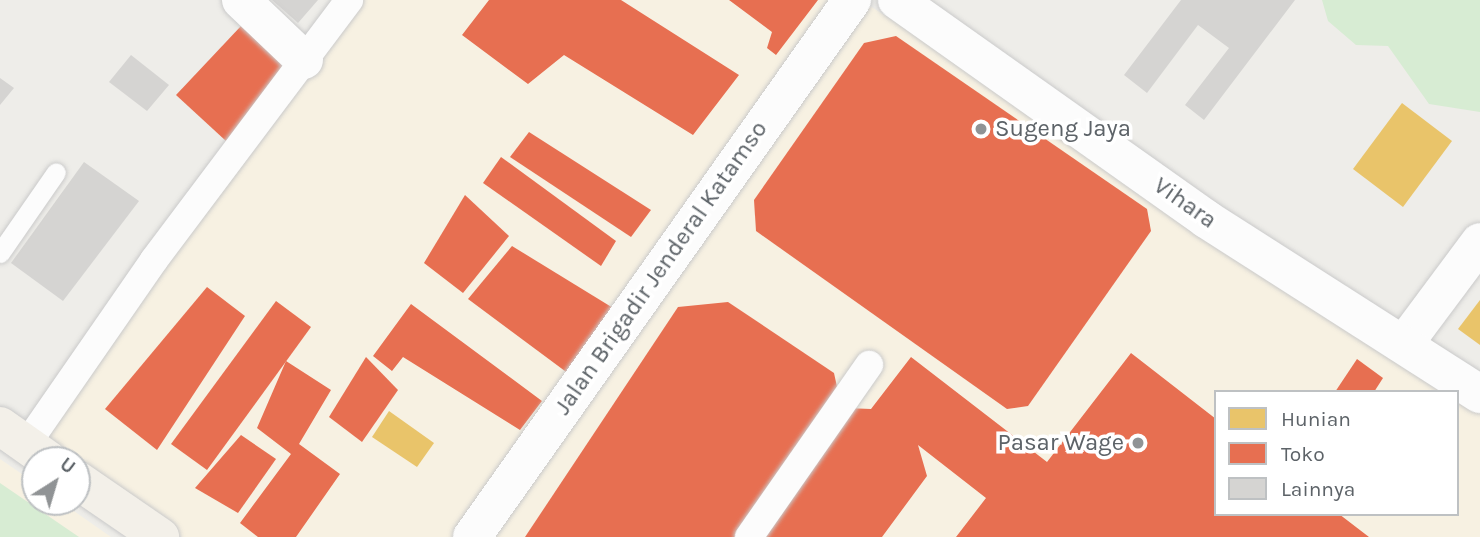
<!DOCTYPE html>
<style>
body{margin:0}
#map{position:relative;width:1480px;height:537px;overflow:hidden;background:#eeede9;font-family:Karla,sans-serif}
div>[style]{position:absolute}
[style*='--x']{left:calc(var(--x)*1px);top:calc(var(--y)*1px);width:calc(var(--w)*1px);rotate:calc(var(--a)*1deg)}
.commercial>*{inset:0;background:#f7f1e2}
.green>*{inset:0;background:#d7ecd3}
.homes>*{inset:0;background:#e9c46a}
.shops>*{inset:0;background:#e76f51}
.building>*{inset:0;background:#d5d4d2}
.roads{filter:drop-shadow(0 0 2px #cacaca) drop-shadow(0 0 2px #cacaca)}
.service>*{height:19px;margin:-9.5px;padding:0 9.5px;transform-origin:9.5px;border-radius:9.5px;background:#fcfcfc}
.pedestrian>*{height:28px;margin:-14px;padding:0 14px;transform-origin:14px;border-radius:14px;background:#fcfcfc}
.minor>*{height:38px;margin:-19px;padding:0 19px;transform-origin:19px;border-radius:19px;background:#fcfcfc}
.tertiary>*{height:38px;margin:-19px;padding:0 19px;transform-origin:19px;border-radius:19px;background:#fcfcfc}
.primary>*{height:38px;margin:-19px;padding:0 19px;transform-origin:19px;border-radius:19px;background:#f3f0e9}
.dots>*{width:19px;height:19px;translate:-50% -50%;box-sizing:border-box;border:4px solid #fff;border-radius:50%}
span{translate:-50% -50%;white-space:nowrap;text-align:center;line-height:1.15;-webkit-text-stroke:7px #fff;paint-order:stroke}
.poi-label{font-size:24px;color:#5d6368}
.left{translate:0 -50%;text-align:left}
.right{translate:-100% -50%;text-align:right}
.street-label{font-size:24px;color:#5d6368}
.legend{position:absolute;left:1214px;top:390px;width:245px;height:126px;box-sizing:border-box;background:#fff;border:2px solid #bec1c3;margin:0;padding:9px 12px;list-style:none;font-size:21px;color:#5d6368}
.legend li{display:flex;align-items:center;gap:14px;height:35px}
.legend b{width:35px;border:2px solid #bec1c3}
.north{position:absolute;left:21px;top:446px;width:70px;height:70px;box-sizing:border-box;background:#fff;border:2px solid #bec1c3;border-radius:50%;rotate:37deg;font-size:19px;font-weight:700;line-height:28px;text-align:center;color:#5d6368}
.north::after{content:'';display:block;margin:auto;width:24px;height:32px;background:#909395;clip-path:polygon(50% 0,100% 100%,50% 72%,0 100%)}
</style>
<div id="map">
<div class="commercial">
<div style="clip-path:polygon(evenodd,343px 0,866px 0,709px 229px,870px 6px,1480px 393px,1480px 537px,182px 537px,25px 425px,343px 0,1216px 392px,1457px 392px,1457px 514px,1216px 514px,1216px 392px)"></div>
<div style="clip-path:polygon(0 459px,35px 483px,35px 502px,61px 502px,111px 537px,0 537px)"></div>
</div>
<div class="green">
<div style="clip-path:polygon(1322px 0,1480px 0,1480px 112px,1429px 104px,1388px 46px,1356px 45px,1328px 21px)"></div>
<div style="clip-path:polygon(0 483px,79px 537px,0 537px)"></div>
</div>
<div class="homes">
<div style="clip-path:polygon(1402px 103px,1452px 141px,1403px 207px,1353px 169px)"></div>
<div style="clip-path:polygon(1480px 300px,1480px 345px,1458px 329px)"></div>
<div style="clip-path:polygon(389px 411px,434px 443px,417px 467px,372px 437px)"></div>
</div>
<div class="shops">
<div style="clip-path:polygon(489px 0,621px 0,739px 75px,693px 135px,564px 55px,528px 84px,462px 35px)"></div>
<div style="clip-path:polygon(729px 0,818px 0,776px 55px,767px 48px,772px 32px)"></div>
<div style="clip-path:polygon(241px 26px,291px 72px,226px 141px,176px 95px)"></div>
<div style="clip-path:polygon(896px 36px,1147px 209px,1151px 231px,1028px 406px,1007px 409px,756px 231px,754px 200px,864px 43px)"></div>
<div style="clip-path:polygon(529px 132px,651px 210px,631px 237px,510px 157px)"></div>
<div style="clip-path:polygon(501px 157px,616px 241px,601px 266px,483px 183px)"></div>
<div style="clip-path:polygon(465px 195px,509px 236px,463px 293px,424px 263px)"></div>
<div style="clip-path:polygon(512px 246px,618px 311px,573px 377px,468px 299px)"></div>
<div style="clip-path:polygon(207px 287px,245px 316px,157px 450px,105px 409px)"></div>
<div style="clip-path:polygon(276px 301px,311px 327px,207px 470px,171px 444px)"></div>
<div style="clip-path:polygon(728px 302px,834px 373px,839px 396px,739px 537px,525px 537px,678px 307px)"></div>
<div style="clip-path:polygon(411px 304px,542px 401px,520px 430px,403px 357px,392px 371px,373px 356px)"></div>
<div style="clip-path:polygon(1131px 353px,1216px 419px,1216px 514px,1339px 514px,1369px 537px,956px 537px,986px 498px,918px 445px,927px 476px,882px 537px,755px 537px,846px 408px,871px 409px,911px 357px,1047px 462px)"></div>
<div style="clip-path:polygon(366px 357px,398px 390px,362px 442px,329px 417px)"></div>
<div style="clip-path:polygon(1357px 359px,1383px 378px,1374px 392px,1335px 392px)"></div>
<div style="clip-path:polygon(286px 361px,331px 390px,299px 444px,340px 474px,296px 537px,258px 537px,240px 523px,291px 454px,257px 428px)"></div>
<div style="clip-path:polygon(241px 435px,276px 459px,238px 513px,195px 488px)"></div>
</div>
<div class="building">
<div style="clip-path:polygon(272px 0,318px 0,298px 23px)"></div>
<div style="clip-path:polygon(1181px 0,1295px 0,1204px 120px,1185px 105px,1229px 48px,1198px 25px,1147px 93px,1124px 75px)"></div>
<div style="clip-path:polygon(131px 55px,169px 85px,147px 111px,109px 82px)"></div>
<div style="clip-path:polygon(0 78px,14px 88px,0 105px)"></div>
<div style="clip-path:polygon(84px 162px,139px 201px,63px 301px,11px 263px)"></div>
</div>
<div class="roads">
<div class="service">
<div style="--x:0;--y:253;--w:98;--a:-55.3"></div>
</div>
<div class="pedestrian">
<div style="--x:26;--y:445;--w:225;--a:-55.3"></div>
<div style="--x:154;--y:260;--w:325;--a:-53.1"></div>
<div style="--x:749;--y:537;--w:210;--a:-55.1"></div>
</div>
<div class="minor">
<div style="--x:241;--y:0;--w:87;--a:43.6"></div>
<div style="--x:1404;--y:344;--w:127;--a:-53.3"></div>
</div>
<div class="tertiary">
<div style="--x:897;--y:0;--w:379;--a:35.3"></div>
<div style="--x:1206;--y:219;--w:325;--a:32.6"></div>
<div style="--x:472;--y:537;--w:658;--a:-54.72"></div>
</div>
<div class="primary">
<div style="--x:0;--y:426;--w:59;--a:35.3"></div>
<div style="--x:77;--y:480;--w:101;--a:34.5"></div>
</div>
</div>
<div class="dots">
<div style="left:981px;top:129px;background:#909395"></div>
<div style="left:1138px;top:443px;background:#909395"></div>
</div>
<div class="poi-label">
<span class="left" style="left:995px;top:129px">Sugeng Jaya</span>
<span class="right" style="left:1124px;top:443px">Pasar Wage</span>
</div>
<div class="street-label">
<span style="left:1185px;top:203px;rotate:35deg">Vihara</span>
<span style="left:661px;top:268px;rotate:-55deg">Jalan Brigadir Jenderal Katamso</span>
</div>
<ul class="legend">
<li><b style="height:19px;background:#e9c46a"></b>Hunian</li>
<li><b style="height:19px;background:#e76f51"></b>Toko</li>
<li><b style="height:19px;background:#d5d4d2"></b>Lainnya</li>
</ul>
<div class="north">U</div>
</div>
